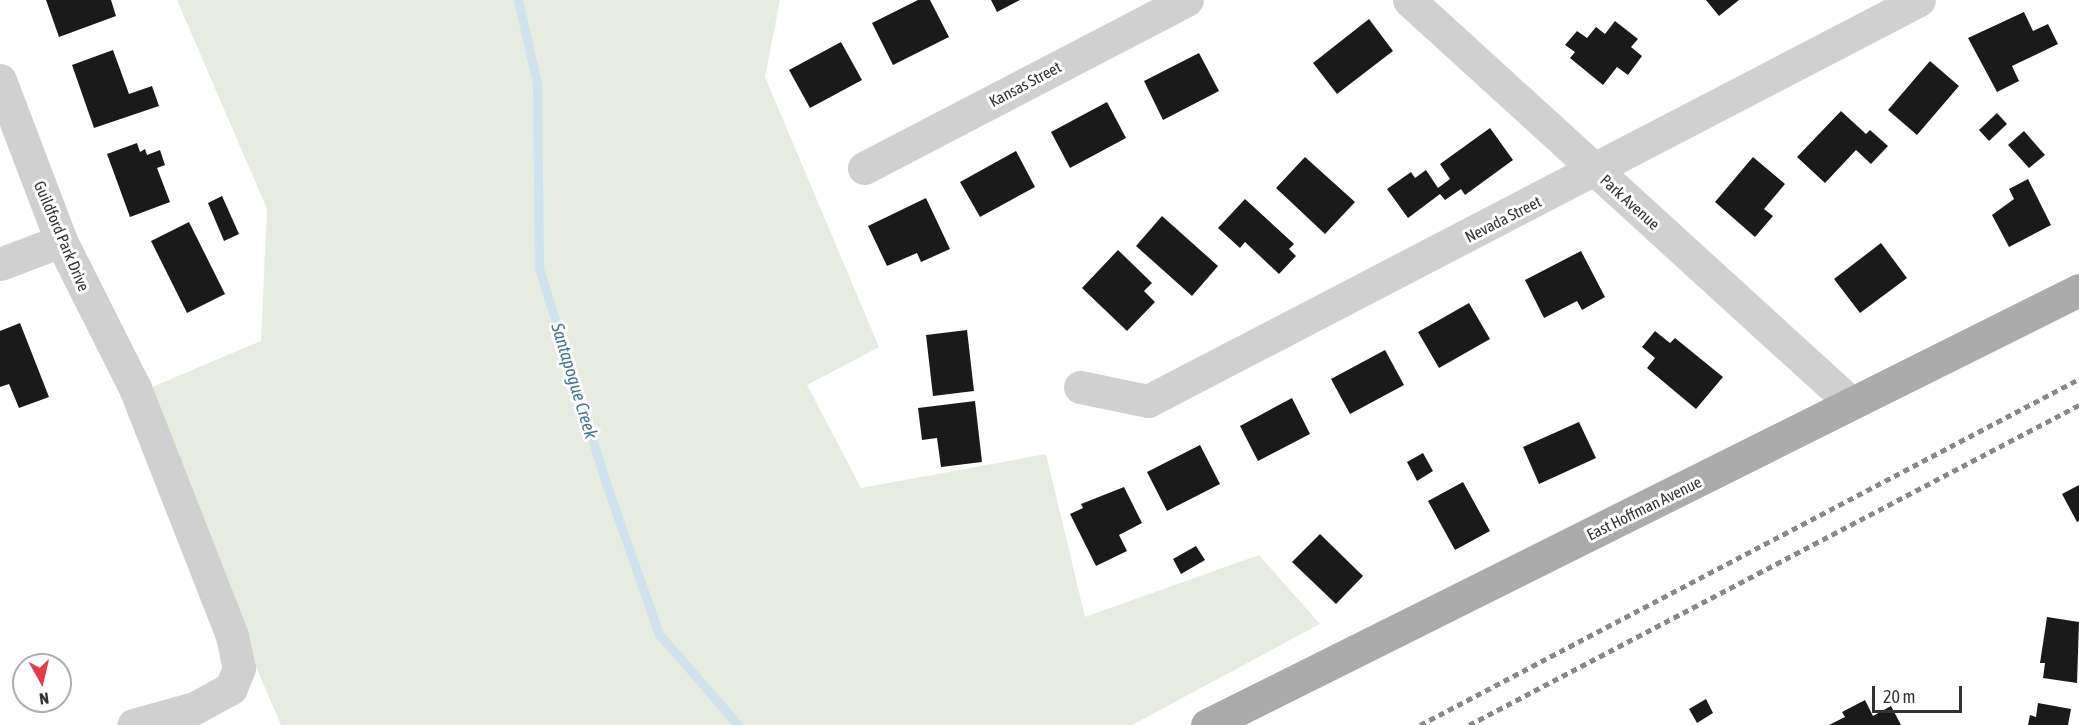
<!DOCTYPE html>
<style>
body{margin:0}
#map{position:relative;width:2079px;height:725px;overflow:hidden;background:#fff;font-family:"Asap Condensed",sans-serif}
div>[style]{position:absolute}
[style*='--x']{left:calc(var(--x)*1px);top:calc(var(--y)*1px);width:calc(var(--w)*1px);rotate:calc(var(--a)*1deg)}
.green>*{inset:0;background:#e6ecdf}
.stream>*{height:9px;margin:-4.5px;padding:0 4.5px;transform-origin:4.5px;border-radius:4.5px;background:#cfe2ed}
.building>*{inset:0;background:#1a1a1a}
.minor>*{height:33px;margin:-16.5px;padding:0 16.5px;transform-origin:16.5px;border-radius:16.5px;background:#d0d0d0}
.major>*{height:33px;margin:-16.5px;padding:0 16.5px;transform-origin:16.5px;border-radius:16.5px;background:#ababab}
.rail>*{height:4.5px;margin-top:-2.25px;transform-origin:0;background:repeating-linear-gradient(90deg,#888 0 6px,transparent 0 10.5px)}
span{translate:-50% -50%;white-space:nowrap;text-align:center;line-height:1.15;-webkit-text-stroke:6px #fff;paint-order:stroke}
.street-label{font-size:16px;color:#333}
.water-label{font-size:18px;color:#407595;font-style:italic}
.north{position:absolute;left:12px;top:653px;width:60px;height:60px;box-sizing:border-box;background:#fff;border:2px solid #adadad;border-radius:50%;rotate:172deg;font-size:16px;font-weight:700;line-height:24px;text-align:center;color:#333}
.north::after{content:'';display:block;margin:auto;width:21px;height:27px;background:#e33b48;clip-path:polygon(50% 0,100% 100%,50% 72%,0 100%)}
.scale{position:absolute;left:1872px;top:686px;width:90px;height:27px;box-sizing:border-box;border:3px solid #333;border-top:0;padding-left:8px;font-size:18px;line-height:21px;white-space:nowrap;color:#333;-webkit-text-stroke:4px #fff;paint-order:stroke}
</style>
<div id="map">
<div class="green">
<div style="clip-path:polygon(177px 0,780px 0,765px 77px,879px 347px,807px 385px,861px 488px,1046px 454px,1085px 617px,1259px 555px,1320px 624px,1132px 725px,281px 725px,138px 393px,261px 341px,267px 209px)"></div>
</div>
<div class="stream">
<div style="--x:518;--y:0;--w:85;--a:77.1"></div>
<div style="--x:537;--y:83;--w:185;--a:89.4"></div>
<div style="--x:539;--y:268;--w:225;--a:72.7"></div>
<div style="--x:606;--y:483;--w:160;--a:70.7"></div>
<div style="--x:659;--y:634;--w:121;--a:49"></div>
</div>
<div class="building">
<div style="clip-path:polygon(46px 0,111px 0,116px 16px,59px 37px)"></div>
<div style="clip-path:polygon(918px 0,930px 0,949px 37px,893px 65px,872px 23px)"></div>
<div style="clip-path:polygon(991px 0,1020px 0,997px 12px)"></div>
<div style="clip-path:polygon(1706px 0,1739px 0,1719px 16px)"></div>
<div style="clip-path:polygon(2024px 12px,2033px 31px,2048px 24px,2058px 44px,2012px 66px,2019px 81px,1997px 92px,1968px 38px)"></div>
<div style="clip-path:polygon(1369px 19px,1393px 51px,1337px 94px,1313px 63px)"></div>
<div style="clip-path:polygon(1615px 21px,1638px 39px,1631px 47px,1642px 56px,1628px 75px,1617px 67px,1603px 85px,1570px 58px,1575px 52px,1565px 45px,1577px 31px,1587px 38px,1596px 27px,1605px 34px)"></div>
<div style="clip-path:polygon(841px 42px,862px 80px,810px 108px,789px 70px)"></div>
<div style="clip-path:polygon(113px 50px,129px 94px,152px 86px,159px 106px,94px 128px,72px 65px)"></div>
<div style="clip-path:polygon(1199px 53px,1219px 91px,1163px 120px,1144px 81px)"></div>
<div style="clip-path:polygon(1930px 61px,1959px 86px,1917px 135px,1888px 110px)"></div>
<div style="clip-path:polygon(1107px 102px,1126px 138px,1070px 168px,1051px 132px)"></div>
<div style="clip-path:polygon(1841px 111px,1866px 134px,1870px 130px,1888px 146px,1871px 164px,1856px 150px,1825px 183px,1797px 157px)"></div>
<div style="clip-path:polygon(1997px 113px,2007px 124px,1989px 141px,1979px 130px)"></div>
<div style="clip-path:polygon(1490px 128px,1513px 160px,1465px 195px,1461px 189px,1445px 200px,1440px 194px,1408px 218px,1387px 189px,1411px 172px,1415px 178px,1426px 170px,1438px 188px,1450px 179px,1440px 164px)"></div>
<div style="clip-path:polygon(2024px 131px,2045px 155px,2029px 168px,2008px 145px)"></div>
<div style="clip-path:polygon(137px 143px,140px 152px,145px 149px,147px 155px,160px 150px,165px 165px,157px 168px,170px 202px,130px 217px,107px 154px)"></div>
<div style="clip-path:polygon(1016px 151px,1035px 187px,980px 217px,960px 182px)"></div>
<div style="clip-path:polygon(1305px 157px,1355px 202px,1325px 234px,1276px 188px)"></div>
<div style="clip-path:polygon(1753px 157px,1785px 184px,1764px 209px,1773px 216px,1755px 237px,1715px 202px)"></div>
<div style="clip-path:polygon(2028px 179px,2051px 225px,2009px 247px,1992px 215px,2014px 199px,2009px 189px)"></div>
<div style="clip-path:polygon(222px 196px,239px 234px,224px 241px,208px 203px)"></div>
<div style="clip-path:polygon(926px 198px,950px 249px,921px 262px,917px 253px,887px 266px,868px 226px)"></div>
<div style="clip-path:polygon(1245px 199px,1294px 244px,1289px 249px,1296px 256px,1279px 274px,1245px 242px,1240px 248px,1218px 228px)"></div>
<div style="clip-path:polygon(1162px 216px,1218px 266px,1192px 296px,1136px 246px)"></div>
<div style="clip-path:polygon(189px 222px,225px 294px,187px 313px,151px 241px)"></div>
<div style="clip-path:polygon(1881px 243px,1907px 278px,1860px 313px,1834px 279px)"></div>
<div style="clip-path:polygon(1118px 250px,1152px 283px,1144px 291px,1155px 302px,1127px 331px,1082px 288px)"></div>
<div style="clip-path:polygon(1581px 251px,1605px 297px,1582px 310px,1577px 301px,1544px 318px,1525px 280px)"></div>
<div style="clip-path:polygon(1469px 303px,1490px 339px,1439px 368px,1418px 332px)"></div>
<div style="clip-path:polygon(20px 323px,49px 397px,19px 408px,9px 384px,0 387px,0 331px)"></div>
<div style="clip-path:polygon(967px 330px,974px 391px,933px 396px,926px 335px)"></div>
<div style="clip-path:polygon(1655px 331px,1670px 343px,1675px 338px,1723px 377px,1696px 409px,1647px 368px,1655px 358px,1642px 347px)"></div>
<div style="clip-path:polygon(1385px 350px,1404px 385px,1350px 414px,1331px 379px)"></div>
<div style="clip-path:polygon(1292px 398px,1310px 434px,1258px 461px,1240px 426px)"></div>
<div style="clip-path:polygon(975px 401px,982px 462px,941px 467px,937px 438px,922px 440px,918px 408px)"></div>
<div style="clip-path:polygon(1579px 422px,1596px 458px,1539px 484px,1523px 447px)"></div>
<div style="clip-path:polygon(1200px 445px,1220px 484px,1167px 511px,1147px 472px)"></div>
<div style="clip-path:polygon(1423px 453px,1433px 471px,1417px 481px,1407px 462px)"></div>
<div style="clip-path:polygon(1463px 482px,1490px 531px,1455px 550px,1428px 501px)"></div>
<div style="clip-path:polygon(2079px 485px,2079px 521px,2077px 522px,2062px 494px)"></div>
<div style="clip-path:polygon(1124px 487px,1142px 523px,1119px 535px,1127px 551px,1096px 566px,1070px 514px,1083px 508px,1081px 504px)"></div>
<div style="clip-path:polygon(1320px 534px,1363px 576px,1336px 604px,1292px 562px)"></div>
<div style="clip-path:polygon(1196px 546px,1205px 560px,1181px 574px,1173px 559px)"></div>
<div style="clip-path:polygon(2047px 617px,2079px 622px,2077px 683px,2043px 678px,2045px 663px,2040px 663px)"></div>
<div style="clip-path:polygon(1706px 699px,1713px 713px,1697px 723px,1689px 709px)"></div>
<div style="clip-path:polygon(1865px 700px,1873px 716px,1891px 706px,1901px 725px,1829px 725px,1845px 717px,1842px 712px)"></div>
<div style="clip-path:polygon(2038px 703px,2071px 709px,2068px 725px,2028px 725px,2030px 715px,2036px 717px)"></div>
</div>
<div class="minor">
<div style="--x:1409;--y:0;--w:598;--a:42.36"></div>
<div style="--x:0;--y:80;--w:172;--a:69.2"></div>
<div style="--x:61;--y:241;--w:165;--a:63.3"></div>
<div style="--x:135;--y:388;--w:266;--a:68.6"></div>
<div style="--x:232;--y:636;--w:33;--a:78"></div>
<div style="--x:239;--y:668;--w:22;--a:112"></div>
<div style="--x:231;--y:688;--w:41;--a:150.9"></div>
<div style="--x:195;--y:708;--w:64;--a:164.7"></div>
<div style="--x:864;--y:168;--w:364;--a:-27.5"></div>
<div style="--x:0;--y:264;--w:65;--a:-20.7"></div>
<div style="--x:1080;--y:387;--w:69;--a:11.6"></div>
<div style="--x:1148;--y:401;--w:869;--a:-27.48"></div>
</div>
<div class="major">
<div style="--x:1207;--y:725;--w:974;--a:-26.51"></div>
</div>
<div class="rail">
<div style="--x:1420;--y:725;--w:744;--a:-27.7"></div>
<div style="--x:1469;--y:725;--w:689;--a:-27.68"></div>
</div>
<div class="street-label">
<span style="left:1025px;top:84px;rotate:-28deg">Kansas Street</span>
<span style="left:1630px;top:202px;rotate:42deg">Park Avenue</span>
<span style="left:1503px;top:219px;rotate:-27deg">Nevada Street</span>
<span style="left:62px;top:236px;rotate:67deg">Guildford Park Drive</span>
<span style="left:1644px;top:508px;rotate:-26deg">East Hoffman Avenue</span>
</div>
<div class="water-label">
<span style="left:574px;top:381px;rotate:73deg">Santapogue Creek</span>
</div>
<div class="north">N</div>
<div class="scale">20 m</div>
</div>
